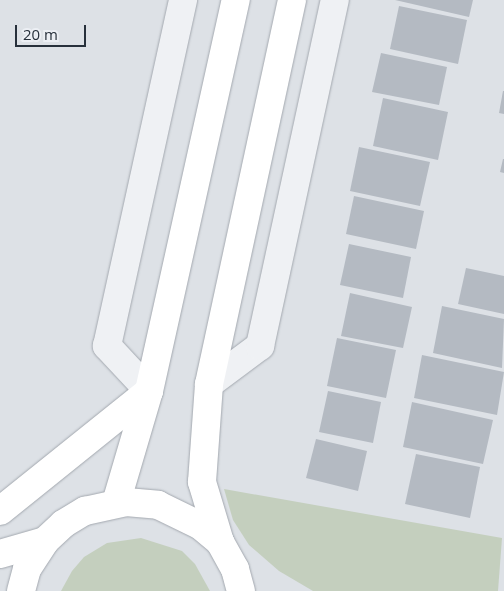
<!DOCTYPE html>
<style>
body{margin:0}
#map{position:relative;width:504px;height:591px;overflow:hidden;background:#dde1e6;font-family:"Open Sans",sans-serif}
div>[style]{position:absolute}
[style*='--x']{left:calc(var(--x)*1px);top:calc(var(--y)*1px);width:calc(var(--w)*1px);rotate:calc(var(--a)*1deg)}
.green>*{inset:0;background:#c4cfbe}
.building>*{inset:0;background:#b4bac2}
.roads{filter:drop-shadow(0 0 1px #a3a8af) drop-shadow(0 0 1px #a3a8af)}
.street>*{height:28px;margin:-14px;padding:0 14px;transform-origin:14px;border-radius:14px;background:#eff1f4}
.secondary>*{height:28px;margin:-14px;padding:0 14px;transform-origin:14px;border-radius:14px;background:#fff}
span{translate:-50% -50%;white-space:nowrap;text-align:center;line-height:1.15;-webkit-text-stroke:4px #eceff4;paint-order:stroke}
.scale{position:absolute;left:15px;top:25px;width:71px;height:22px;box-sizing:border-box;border:2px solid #27303b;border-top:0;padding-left:6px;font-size:15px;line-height:18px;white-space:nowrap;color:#27303b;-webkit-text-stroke:4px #eceff4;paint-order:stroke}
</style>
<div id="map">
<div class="green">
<div style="clip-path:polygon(224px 489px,502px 538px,498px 591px,313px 591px,279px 571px,249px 545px,233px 520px)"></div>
<div style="clip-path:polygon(141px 538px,182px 551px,195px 564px,210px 591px,61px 591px,72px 571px,84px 557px,107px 543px)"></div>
</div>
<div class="building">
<div style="clip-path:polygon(395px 0,473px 0,469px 17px)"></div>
<div style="clip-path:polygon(399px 6px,467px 20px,458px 64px,390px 49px)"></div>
<div style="clip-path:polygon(381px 53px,447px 67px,439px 105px,372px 92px)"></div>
<div style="clip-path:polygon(503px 91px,504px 91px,504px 114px,499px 113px)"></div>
<div style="clip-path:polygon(383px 98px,448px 112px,438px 160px,373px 146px)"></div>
<div style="clip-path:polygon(359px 147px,430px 162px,420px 206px,350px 191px)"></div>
<div style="clip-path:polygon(503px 159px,504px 159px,504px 173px,500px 172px)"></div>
<div style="clip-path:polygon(354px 196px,424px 211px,416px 249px,346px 234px)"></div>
<div style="clip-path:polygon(349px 244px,411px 257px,403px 298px,340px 285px)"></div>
<div style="clip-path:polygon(466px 268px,504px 276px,504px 314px,458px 304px)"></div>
<div style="clip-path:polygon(350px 293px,412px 307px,403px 348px,341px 336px)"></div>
<div style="clip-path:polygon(442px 306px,504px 319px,502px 368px,433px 353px)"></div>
<div style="clip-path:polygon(337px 338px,396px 350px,386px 398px,327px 386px)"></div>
<div style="clip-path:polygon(422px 355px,504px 372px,497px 415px,414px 398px)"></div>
<div style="clip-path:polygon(328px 391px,381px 402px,373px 443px,319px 432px)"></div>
<div style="clip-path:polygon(412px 402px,493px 420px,483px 464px,403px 447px)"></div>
<div style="clip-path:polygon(316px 439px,367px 451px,358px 491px,306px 478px)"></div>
<div style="clip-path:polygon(416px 454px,480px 467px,470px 518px,405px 504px)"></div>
</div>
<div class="roads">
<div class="street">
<div style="--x:209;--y:384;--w:64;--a:-36.7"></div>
<div style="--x:260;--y:346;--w:354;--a:-77.8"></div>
<div style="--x:149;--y:391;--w:62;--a:-133"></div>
<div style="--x:107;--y:346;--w:354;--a:-77.6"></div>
</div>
<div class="secondary">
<div style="--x:116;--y:503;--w:117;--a:-73.6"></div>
<div style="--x:149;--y:391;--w:401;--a:-77.5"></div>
<div style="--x:0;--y:511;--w:191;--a:-38.8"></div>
<div style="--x:220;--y:542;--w:63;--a:-106.7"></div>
<div style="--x:202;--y:482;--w:98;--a:-85.9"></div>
<div style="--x:209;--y:384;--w:393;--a:-77.8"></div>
<div style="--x:0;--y:554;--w:47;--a:-16.1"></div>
<div style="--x:21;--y:591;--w:23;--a:-75"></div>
<div style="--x:27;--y:569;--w:33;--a:-57"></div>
<div style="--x:45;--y:541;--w:25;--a:-43"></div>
<div style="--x:63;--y:524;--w:26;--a:-31"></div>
<div style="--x:85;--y:511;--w:42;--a:-12.4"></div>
<div style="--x:126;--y:502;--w:32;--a:5"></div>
<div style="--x:158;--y:505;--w:48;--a:26"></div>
<div style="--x:201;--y:526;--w:25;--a:40"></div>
<div style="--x:220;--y:542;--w:31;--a:61"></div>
<div style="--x:235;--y:569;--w:23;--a:75"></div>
</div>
</div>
<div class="scale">20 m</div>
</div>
